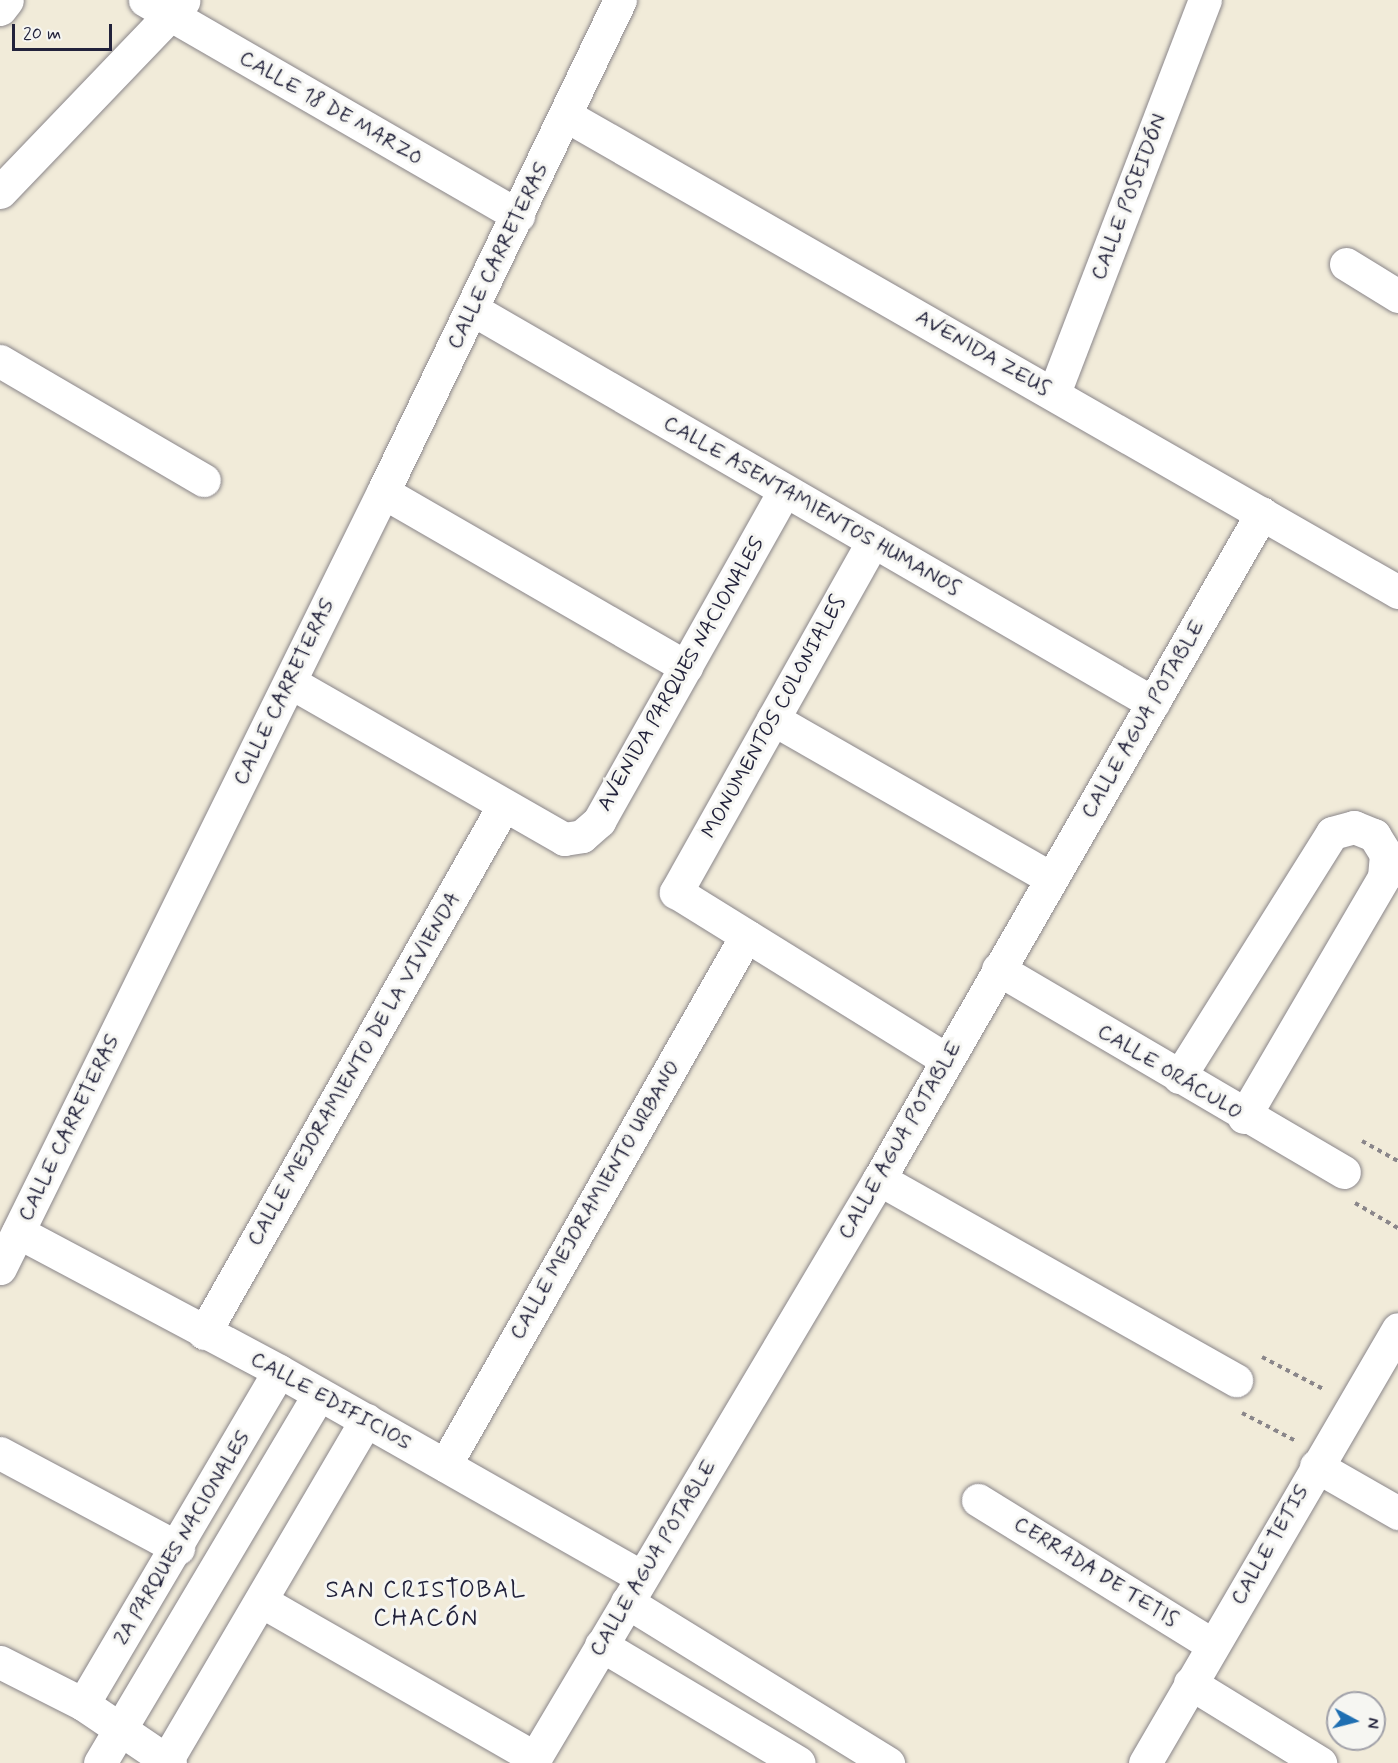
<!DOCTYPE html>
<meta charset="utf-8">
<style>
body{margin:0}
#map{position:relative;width:1398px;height:1763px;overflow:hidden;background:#f1ebd9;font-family:Mynerve,sans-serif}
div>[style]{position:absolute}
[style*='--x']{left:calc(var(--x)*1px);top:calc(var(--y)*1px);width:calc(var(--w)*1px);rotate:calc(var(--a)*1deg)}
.path>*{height:4px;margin-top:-2px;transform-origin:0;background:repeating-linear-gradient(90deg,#8a868a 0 4.5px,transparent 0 9px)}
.roads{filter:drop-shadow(0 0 2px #8a868a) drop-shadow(0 0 2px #8a868a)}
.minor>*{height:33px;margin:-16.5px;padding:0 16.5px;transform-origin:16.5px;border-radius:16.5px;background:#fff}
span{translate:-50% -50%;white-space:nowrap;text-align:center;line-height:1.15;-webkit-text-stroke:6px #f6f6f2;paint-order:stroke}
.street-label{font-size:21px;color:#22223b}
.quarter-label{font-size:24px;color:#22223b;letter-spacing:1.5px}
.north{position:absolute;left:1326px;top:1691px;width:60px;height:60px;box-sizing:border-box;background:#f6f6f2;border:2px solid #a1a1a9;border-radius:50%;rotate:97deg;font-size:16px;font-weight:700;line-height:24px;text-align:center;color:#22223b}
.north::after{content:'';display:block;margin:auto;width:21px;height:27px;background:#1f6fb2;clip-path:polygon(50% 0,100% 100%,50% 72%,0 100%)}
.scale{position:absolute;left:12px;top:24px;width:100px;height:27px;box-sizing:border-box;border:3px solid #22223b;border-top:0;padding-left:8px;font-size:18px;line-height:21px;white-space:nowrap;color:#22223b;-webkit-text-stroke:4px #f6f6f2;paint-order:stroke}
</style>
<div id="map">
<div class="path">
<div style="--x:1362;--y:1141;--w:41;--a:29.1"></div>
<div style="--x:1355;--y:1203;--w:50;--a:30.2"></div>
<div style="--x:1262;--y:1357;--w:71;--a:27.6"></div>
<div style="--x:1242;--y:1413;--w:59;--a:27.4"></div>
</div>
<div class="roads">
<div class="minor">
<div style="--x:145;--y:0;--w:431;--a:30"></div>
<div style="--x:0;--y:9;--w:11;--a:-52"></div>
<div style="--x:567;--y:116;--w:958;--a:29.8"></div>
<div style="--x:0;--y:192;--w:265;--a:-46.2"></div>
<div style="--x:1346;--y:264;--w:61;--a:31.6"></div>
<div style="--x:472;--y:309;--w:787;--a:30.05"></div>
<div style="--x:0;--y:361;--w:236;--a:30.3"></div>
<div style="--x:1054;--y:393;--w:421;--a:-69"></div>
<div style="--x:383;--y:492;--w:350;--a:30"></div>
<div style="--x:873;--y:541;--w:403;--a:119.3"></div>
<div style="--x:676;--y:892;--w:317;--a:31.8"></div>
<div style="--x:290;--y:682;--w:316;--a:29.8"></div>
<div style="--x:564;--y:839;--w:18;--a:-9"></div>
<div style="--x:582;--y:836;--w:23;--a:-41"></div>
<div style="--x:599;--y:821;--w:377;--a:-60.7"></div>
<div style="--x:773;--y:719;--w:320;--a:29.8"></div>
<div style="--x:998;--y:969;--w:401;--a:30.4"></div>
<div style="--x:1179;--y:1077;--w:288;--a:-57.9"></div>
<div style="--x:1332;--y:833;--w:23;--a:-15"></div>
<div style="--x:1354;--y:827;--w:22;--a:22"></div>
<div style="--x:1374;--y:835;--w:22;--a:58"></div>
<div style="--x:1386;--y:854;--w:23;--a:95"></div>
<div style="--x:1384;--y:877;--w:278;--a:120.3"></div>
<div style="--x:879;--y:1179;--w:410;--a:29.4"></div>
<div style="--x:18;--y:1232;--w:296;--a:28"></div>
<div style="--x:279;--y:1371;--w:417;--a:29.6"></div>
<div style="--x:0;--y:1268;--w:865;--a:-63.73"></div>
<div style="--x:383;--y:492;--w:546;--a:-64.28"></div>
<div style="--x:204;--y:1333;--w:607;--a:-60.4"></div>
<div style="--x:0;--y:1453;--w:202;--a:28.1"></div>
<div style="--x:445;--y:1465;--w:609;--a:-60.36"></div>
<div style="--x:1316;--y:1466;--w:95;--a:29.8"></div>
<div style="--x:978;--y:1500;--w:276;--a:31.7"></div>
<div style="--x:261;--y:1601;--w:316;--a:29.8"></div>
<div style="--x:627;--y:1602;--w:307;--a:31.7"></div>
<div style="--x:601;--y:1645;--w:230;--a:30.8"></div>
<div style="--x:0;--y:1662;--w:93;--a:26.8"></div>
<div style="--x:83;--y:1704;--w:105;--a:34.1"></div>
<div style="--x:1190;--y:1683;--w:153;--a:31.6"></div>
<div style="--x:83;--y:1704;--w:386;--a:-59.5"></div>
<div style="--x:100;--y:1763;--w:429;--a:-59.3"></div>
<div style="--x:165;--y:1763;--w:398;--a:-59.6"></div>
<div style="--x:532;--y:1763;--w:679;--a:-59.28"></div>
<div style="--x:879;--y:1179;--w:768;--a:-60.1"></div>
<div style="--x:1145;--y:1763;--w:502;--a:-59.76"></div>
</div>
</div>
<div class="street-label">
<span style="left:331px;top:108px;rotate:30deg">CALLE 18 DE MARZO</span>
<span style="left:1129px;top:197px;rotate:-69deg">CALLE POSEIDÓN</span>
<span style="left:498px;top:256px;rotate:-64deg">CALLE CARRETERAS</span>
<span style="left:983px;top:353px;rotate:30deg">AVENIDA ZEUS</span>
<span style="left:812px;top:506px;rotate:30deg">CALLE ASENTAMIENTOS HUMANOS</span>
<span style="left:681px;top:674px;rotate:-60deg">AVENIDA PARQUES NACIONALES</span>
<span style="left:284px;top:692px;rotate:-64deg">CALLE CARRETERAS</span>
<span style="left:774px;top:717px;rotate:-61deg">MONUMENTOS COLONIALES</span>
<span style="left:1143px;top:719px;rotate:-60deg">CALLE AGUA POTABLE</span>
<span style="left:354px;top:1069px;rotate:-60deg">CALLE MEJORAMIENTO DE LA VIVIENDA</span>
<span style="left:1170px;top:1072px;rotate:31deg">CALLE ORÁCULO</span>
<span style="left:69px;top:1128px;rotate:-64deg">CALLE CARRETERAS</span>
<span style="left:900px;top:1140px;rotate:-60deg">CALLE AGUA POTABLE</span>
<span style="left:595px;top:1200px;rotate:-60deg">CALLE MEJORAMIENTO URBANO</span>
<span style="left:331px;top:1401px;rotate:29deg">CALLE EDIFICIOS</span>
<span style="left:182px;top:1538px;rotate:-59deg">2A PARQUES NACIONALES</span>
<span style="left:1270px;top:1545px;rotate:-60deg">CALLE TETIS</span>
<span style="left:653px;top:1558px;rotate:-59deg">CALLE AGUA POTABLE</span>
<span style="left:1096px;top:1572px;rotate:32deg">CERRADA DE TETIS</span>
</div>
<div class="quarter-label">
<span style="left:426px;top:1605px">SAN CRISTOBAL<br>CHACÓN</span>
</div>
<div class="north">N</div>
<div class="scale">20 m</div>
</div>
